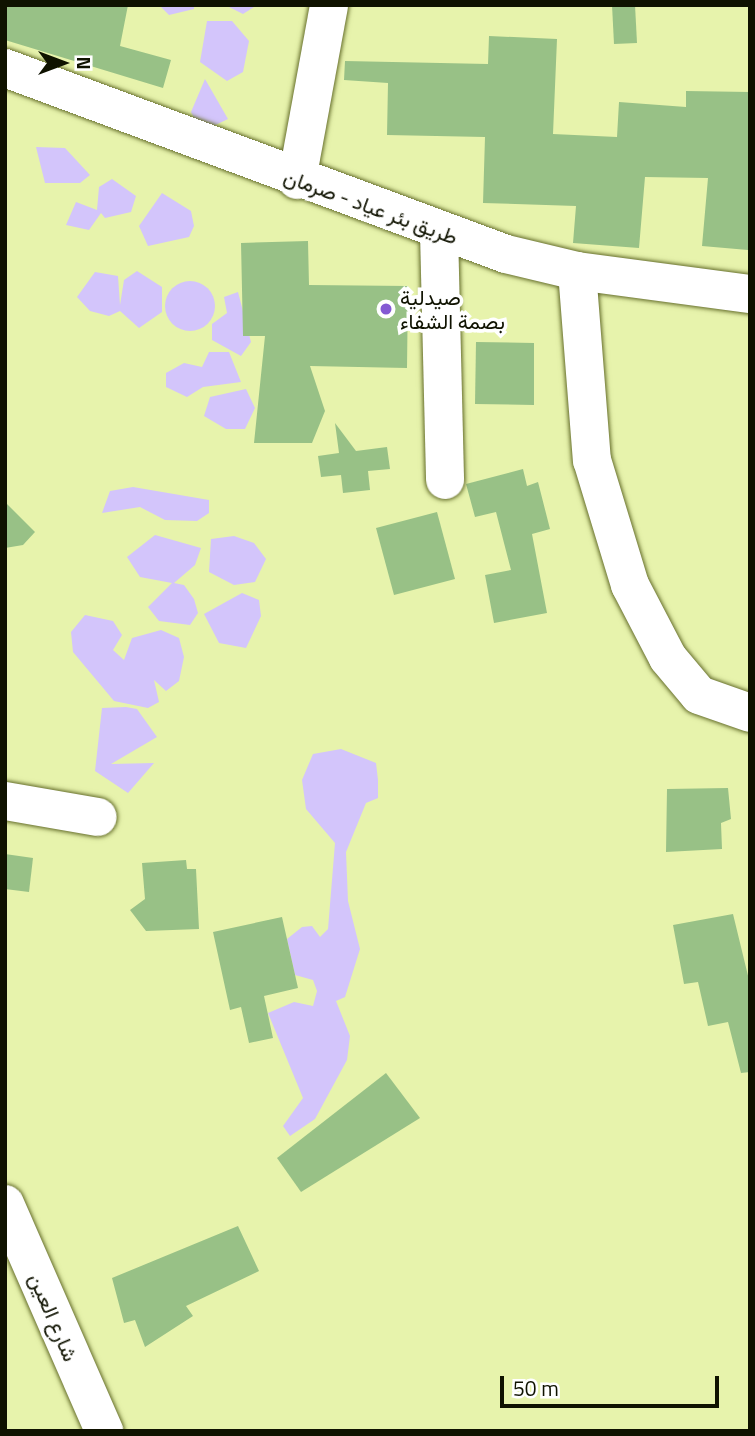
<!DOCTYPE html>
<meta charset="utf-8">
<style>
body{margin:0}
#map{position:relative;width:755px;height:1436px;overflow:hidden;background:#e7f3ac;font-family:"Titillium Web",Vazirmatn,sans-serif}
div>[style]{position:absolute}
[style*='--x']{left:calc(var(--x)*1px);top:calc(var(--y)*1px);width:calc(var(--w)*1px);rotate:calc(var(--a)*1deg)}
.green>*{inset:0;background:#d3c5fb}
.round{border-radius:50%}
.building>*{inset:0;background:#98c186}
.roads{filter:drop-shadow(0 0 2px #67702d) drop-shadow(0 0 2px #67702d)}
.minor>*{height:38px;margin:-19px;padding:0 19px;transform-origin:19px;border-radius:19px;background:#fff}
.highway>*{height:38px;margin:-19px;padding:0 19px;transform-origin:19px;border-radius:19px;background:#fff}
.dots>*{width:19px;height:19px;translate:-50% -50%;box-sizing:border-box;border:4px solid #fff;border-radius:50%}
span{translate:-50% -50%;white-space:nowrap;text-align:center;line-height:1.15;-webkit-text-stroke:7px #fff;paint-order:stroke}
.street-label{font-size:21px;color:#0f1200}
.poi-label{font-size:21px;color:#0f1200}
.left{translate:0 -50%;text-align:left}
.frame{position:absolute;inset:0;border:7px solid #0f1200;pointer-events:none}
.north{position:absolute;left:28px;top:28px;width:70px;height:70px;-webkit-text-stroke:5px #fff;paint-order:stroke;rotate:90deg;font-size:19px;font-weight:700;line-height:28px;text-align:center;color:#0f1200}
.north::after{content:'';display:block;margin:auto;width:24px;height:32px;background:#0f1200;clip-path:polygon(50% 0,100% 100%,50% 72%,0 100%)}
.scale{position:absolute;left:500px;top:1376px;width:219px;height:32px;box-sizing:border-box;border:4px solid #0f1200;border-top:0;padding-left:9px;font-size:21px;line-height:24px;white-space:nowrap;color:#0f1200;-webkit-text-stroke:5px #fff;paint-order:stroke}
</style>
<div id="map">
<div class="green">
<div style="clip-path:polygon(159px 5px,194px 5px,194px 9px,169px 15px)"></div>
<div style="clip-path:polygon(225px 5px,257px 5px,243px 14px)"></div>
<div style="clip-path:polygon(207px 21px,232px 21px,249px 41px,243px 72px,227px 81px,200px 62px)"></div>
<div style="clip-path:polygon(205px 79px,228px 119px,201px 132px,191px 112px)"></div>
<div style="clip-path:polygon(36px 147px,65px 148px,90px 175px,80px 183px,45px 183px)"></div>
<div style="clip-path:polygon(112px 179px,136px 196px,131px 212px,105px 218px,101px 213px,89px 230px,66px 225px,76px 202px,97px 210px,99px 187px)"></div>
<div style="clip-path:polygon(162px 193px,191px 211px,194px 226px,189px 237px,148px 246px,139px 226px)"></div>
<div style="clip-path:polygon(137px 271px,162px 287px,162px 312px,139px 328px,120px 311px,109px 316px,90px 311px,77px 297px,95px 272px,118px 276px,120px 305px,124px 280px)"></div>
<div class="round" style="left:165px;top:281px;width:50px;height:50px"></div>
<div style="clip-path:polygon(238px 292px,251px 342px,241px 356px,212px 340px,212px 324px,227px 313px,224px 297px)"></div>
<div style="clip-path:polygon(209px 352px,229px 352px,241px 382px,203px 387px,187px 397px,166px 387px,166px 373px,184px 363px,202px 367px)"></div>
<div style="clip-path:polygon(246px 389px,255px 408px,245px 429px,226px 429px,204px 416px,210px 397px)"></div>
<div style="clip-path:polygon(133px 487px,209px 500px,209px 513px,197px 521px,165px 520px,140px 507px,102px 513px,110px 491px)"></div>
<div style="clip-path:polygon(155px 535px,201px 548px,195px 565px,174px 583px,184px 585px,194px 599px,198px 613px,190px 625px,159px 621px,148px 607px,172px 583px,140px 577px,127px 557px)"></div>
<div style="clip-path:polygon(234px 536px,254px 543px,266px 559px,255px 582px,234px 585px,209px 572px,211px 539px)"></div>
<div style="clip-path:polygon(242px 593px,259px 600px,261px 616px,246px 648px,219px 643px,204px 614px)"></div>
<div style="clip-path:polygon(85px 615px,113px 621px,122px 635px,113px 650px,124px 660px,132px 638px,161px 630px,179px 638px,184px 657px,179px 681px,166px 691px,154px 680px,159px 702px,148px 708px,114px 701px,73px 652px,71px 632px)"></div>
<div style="clip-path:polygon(126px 707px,137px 709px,157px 737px,111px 764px,154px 763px,128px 793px,95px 771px,102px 708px)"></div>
<div style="clip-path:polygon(341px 749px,376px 763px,378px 780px,378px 798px,366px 803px,346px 852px,348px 901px,360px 949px,345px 997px,336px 1001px,350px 1036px,347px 1060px,315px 1119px,290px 1136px,283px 1126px,303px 1098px,268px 1013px,294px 1002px,313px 1006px,317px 991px,313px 980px,295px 975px,287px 939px,302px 927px,312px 926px,320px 937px,328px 929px,335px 843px,306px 809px,302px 780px,313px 754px)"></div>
</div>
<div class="building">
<div style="clip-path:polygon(5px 5px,128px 5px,120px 46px,171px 60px,163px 88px,5px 40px)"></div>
<div style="clip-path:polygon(612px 5px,635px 5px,637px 43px,614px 44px)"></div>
<div style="clip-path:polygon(489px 36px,557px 39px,553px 134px,617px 137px,619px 102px,686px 107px,686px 91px,750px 92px,748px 250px,702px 246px,708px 178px,645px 177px,639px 248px,573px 243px,576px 206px,483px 203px,485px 137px,387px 135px,388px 83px,344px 80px,345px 61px,488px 64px)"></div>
<div style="clip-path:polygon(308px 241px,309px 285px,408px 286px,407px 368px,310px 366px,325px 411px,312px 443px,254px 443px,265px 336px,243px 336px,241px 243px)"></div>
<div style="clip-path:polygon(476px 342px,534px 343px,534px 405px,475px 404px)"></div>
<div style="clip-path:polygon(335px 423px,356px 451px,387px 447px,390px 469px,368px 471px,370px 490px,343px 493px,341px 475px,321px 477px,318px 456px,339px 453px)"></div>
<div style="clip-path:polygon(523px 469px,527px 486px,538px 482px,550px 529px,532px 534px,547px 613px,494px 623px,485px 575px,511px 570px,496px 512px,475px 517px,466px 484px)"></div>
<div style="clip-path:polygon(5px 502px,35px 532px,23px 545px,5px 548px)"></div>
<div style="clip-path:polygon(437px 512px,455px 579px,394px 595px,376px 528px)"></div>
<div style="clip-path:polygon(728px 788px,731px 819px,721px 823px,722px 849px,666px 852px,667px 789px)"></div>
<div style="clip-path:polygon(5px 854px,33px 858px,29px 892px,5px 889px)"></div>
<div style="clip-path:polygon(186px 860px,187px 869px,196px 869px,199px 929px,146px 931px,130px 910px,145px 899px,142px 863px)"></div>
<div style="clip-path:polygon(733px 914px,750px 984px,750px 1072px,741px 1073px,728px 1022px,708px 1026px,698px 982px,684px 984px,673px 925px)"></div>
<div style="clip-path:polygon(282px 917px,298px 988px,264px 996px,273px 1038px,249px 1043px,241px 1007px,230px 1010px,213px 932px)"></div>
<div style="clip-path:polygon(386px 1073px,420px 1118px,301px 1192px,277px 1158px)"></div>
<div style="clip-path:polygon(238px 1226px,259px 1271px,186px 1306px,193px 1316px,145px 1347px,135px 1320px,124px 1323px,112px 1278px)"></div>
</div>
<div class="roads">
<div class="minor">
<div style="--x:297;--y:180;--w:178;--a:-79.6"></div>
<div style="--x:439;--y:232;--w:248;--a:88.6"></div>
<div style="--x:577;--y:271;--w:190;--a:85.5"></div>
<div style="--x:592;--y:460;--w:131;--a:73.1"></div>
<div style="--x:630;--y:585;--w:82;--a:62.5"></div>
<div style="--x:668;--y:658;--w:48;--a:50"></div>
<div style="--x:699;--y:695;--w:54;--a:19.4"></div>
<div style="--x:5;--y:801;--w:94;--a:9.8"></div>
<div style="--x:5;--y:1204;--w:248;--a:66.4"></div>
</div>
<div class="highway">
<div style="--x:5;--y:68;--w:534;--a:20.37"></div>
<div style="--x:506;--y:254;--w:73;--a:13.5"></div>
<div style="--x:577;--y:271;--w:175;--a:7.6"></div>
</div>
</div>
<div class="dots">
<div style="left:386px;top:309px;background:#845ad3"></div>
</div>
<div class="street-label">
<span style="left:371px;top:206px;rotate:20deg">طريق بئر عياد - صرمان</span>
<span style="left:54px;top:1317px;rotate:67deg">شارع العين</span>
</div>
<div class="poi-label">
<span class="left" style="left:400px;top:309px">صيدلية<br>بصمة الشفاء</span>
</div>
<div class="frame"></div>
<div class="north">N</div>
<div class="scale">50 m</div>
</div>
